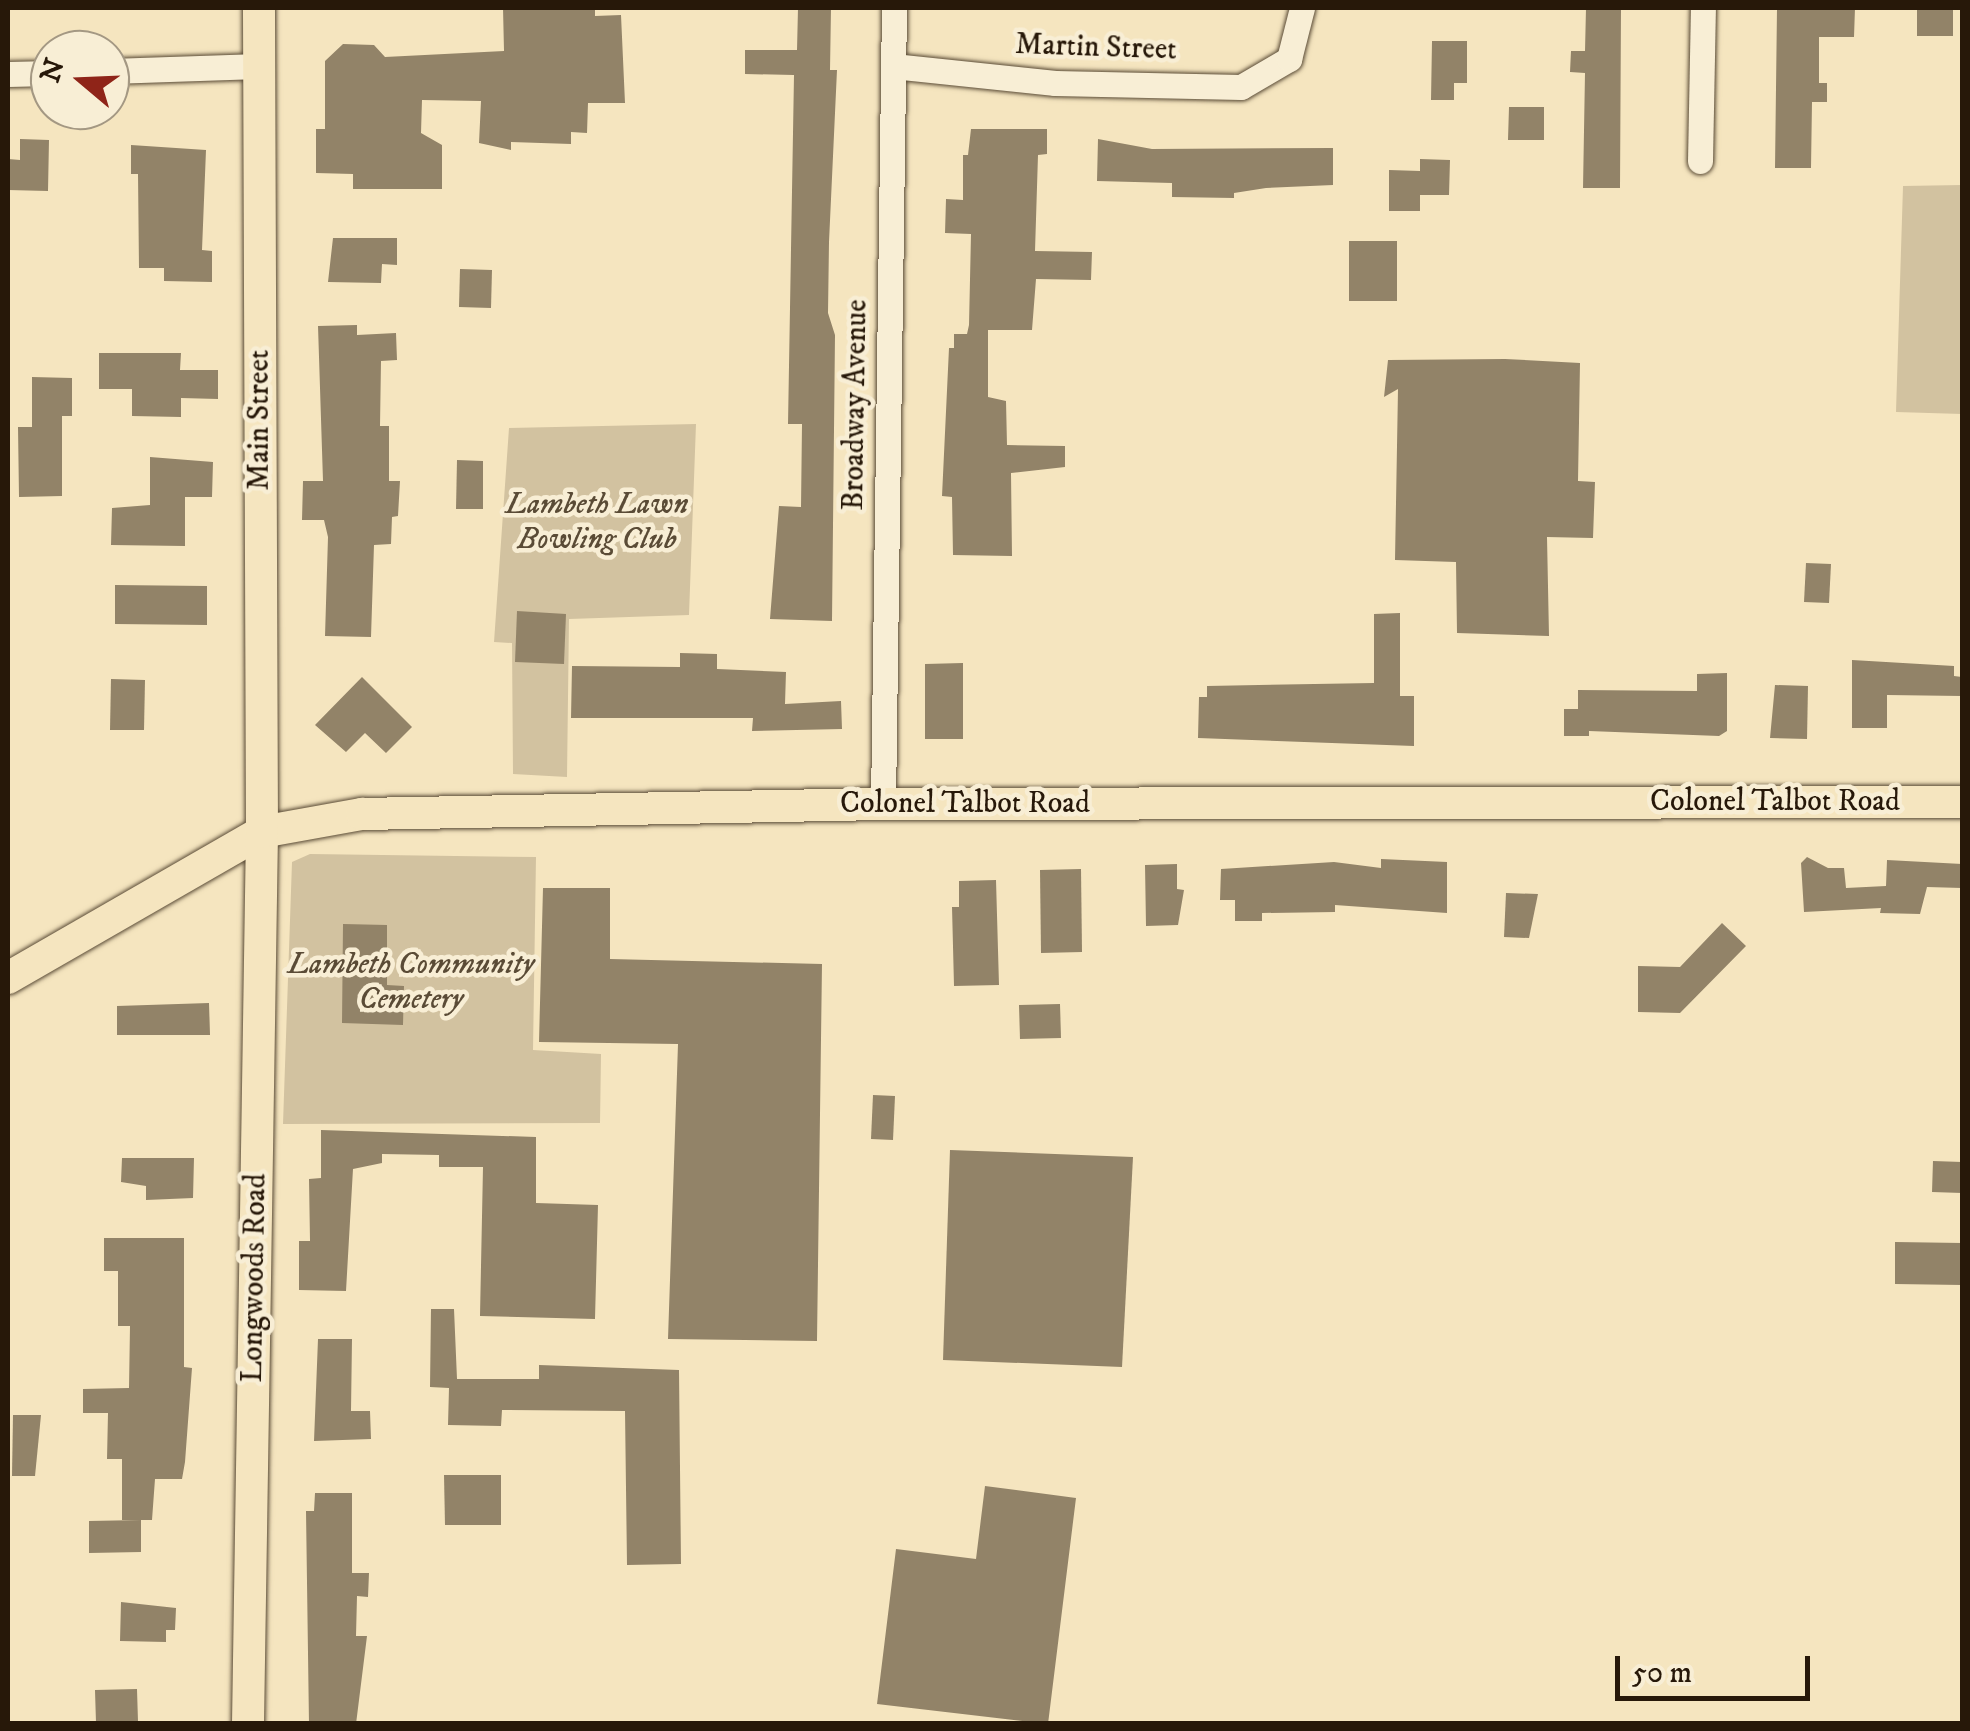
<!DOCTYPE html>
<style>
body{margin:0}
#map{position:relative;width:1970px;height:1731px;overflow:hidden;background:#f5e5bf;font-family:"IM FELL DW Pica",serif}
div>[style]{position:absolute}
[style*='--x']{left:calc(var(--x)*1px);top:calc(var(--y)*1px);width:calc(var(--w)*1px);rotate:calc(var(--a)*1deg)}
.green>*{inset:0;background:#d2c2a0}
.building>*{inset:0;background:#928368}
.roads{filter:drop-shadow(0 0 2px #5a4b36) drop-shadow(0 0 2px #5a4b36)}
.minor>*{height:25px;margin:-12.5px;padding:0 12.5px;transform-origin:12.5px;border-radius:12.5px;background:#f8eed5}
.major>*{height:32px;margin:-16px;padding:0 16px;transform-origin:16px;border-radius:16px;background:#f5e5bf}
span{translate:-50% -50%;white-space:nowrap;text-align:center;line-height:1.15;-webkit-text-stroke:9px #f8eed5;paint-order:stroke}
.street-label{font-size:30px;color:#271809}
.park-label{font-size:30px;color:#5a4b36;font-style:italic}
.frame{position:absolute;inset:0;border:10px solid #271809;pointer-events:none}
.north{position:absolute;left:30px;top:30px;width:100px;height:100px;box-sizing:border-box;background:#f8eed5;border:2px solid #a49883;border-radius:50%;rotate:289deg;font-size:28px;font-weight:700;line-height:40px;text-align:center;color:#271809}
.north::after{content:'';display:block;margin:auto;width:35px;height:45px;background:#8f2418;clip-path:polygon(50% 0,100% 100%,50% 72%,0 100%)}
.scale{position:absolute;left:1615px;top:1656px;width:195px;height:45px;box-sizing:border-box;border:5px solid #271809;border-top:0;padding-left:12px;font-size:30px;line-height:35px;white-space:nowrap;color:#271809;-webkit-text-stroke:8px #f8eed5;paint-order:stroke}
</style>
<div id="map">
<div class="green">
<div style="clip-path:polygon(1962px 185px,1962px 414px,1896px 412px,1903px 186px)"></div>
<div style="clip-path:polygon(696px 424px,689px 615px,569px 619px,567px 777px,513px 774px,512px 643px,494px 642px,509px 428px)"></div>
<div style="clip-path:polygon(310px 854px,536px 857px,533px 1050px,601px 1054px,600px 1123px,283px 1124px,292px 862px)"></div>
</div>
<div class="building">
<div style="clip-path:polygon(503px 8px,595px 8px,595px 16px,621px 15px,625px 103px,588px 103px,587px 133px,571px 132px,571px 144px,511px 142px,511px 150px,479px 143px,481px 101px,422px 100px,421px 133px,442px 145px,442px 189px,353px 189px,353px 174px,316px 173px,316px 129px,325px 129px,325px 61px,343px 44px,374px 45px,385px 57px,504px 51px)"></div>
<div style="clip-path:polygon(798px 8px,831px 8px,830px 70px,837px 70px,829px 242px,828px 313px,835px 335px,832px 621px,770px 619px,779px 506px,801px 507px,802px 424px,788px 424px,794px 75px,745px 74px,745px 50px,797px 50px)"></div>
<div style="clip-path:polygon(1586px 8px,1621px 8px,1620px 188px,1583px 188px,1585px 73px,1570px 72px,1571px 51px,1585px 51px)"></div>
<div style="clip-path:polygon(1777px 8px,1855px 8px,1854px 37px,1819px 37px,1819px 83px,1827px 83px,1827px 102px,1812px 102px,1811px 168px,1775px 168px)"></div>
<div style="clip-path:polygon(1917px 8px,1953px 8px,1953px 36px,1917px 36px)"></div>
<div style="clip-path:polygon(1432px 41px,1467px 41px,1467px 83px,1454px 83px,1454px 100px,1431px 100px)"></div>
<div style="clip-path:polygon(1509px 107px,1544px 107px,1544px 140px,1508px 140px)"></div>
<div style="clip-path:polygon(971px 129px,1047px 129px,1047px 154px,1038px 155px,1035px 251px,1092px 252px,1091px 280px,1036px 279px,1032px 330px,988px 330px,988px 397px,1006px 401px,1007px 445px,1065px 446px,1065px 467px,1011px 473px,1012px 556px,953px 555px,952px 497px,942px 496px,949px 348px,954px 348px,954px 334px,967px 334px,969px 325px,971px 234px,945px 233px,946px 199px,963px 200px,963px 155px,968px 155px)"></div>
<div style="clip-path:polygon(20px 139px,49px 140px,48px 191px,8px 190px,8px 159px,20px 160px)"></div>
<div style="clip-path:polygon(1098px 139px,1152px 149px,1333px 148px,1333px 185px,1266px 188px,1234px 193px,1234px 198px,1172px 197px,1172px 183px,1097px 181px)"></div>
<div style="clip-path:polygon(131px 145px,206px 150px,202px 250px,212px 251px,212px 282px,164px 281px,164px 268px,139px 268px,138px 174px,131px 174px)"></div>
<div style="clip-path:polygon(1420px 159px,1450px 160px,1449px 195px,1420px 195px,1420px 211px,1389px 211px,1389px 170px,1420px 171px)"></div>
<div style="clip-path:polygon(333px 238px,397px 238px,397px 265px,382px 264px,381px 283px,328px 282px)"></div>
<div style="clip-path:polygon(1349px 241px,1397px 241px,1397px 301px,1349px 301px)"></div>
<div style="clip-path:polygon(460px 269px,492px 270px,491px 308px,459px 307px)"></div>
<div style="clip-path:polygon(357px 325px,357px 335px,396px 333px,397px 360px,381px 361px,380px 426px,389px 426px,389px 481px,400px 481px,398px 516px,392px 517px,391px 544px,374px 545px,371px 637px,325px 636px,328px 537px,324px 520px,302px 520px,303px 481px,323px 481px,318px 326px)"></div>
<div style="clip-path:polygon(99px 353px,181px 353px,180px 370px,218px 370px,218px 399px,181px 398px,181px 417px,132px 416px,132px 389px,99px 389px)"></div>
<div style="clip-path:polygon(1505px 359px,1580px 363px,1578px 481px,1595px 482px,1593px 538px,1547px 537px,1549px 636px,1457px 633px,1456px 562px,1395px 560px,1398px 389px,1384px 397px,1388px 360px)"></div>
<div style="clip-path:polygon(32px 377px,72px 378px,72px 416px,62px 416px,62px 496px,19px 497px,18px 427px,32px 427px)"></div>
<div style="clip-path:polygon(150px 457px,213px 462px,212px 497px,185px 497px,185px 546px,111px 545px,112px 508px,150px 505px)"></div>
<div style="clip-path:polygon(457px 460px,483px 461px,483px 509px,456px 509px)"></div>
<div style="clip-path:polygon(1806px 563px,1831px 564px,1829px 603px,1804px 602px)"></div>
<div style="clip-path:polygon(115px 585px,207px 586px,207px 625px,115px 624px)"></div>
<div style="clip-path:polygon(517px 611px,566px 614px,564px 664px,515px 662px)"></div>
<div style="clip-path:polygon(1400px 613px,1400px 696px,1414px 696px,1414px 746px,1198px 738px,1199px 697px,1207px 697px,1207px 686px,1374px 683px,1374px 614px)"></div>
<div style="clip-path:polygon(680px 653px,717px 654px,717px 669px,786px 672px,785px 704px,841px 701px,842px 729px,752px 731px,753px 718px,571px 718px,572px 666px,680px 667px)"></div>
<div style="clip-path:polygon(1852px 660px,1954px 666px,1954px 676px,1962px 677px,1962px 696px,1887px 695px,1887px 728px,1852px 728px)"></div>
<div style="clip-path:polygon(963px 663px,963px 739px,925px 739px,925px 664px)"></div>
<div style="clip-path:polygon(1727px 673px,1727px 731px,1719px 736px,1589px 731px,1589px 736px,1564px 736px,1564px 709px,1578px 709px,1578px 690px,1697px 691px,1697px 674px)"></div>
<div style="clip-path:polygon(362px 677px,412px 727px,386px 753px,365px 733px,346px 752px,315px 725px)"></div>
<div style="clip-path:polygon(111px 679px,145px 680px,144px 730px,110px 730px)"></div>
<div style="clip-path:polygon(1775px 685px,1808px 686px,1807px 739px,1770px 738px)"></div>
<div style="clip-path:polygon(1807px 857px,1828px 868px,1844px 868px,1846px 888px,1886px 886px,1887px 860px,1962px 864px,1962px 888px,1927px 887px,1920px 914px,1880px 913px,1881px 908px,1804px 912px,1801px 863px)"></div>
<div style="clip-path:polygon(1381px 859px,1447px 862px,1447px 913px,1335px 905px,1335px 912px,1262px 913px,1262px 921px,1235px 921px,1235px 900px,1220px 900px,1221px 869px,1334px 862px,1381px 868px)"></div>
<div style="clip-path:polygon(1177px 864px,1177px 889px,1184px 890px,1178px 925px,1146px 926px,1145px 865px)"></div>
<div style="clip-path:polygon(1081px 869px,1082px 952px,1041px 953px,1040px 870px)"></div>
<div style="clip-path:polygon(996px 880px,999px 985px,954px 986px,952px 907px,959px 907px,959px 881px)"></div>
<div style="clip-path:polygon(543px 888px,610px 888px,610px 959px,822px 964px,817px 1341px,668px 1339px,678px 1044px,539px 1042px)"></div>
<div style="clip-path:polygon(1506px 893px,1538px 894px,1529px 938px,1504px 937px)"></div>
<div style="clip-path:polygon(1722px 923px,1746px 946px,1680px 1013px,1638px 1012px,1638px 966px,1680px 967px)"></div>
<div style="clip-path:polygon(343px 924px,387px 925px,387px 985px,404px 986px,403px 1025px,342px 1023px)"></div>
<div style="clip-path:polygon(209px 1003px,210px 1035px,117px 1035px,117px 1006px)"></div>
<div style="clip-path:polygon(1060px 1004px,1061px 1038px,1020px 1039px,1019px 1005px)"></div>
<div style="clip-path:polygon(873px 1095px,895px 1096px,893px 1140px,871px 1139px)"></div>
<div style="clip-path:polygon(321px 1130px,536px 1137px,536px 1203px,598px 1205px,595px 1319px,480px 1316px,483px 1167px,439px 1167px,439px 1155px,382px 1154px,382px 1163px,353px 1169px,346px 1291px,299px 1290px,299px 1241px,310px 1241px,309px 1179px,321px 1178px)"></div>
<div style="clip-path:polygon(950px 1150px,1133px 1157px,1122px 1367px,943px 1360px)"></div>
<div style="clip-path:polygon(122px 1158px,194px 1158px,193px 1198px,146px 1200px,146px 1186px,121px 1182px)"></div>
<div style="clip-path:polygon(1933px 1161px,1962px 1162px,1962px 1193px,1932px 1192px)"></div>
<div style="clip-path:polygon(104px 1238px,184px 1238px,184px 1367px,192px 1368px,185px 1462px,182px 1479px,155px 1479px,152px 1520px,122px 1520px,122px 1459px,107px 1459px,108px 1413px,83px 1413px,83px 1389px,129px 1388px,130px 1326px,118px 1326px,118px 1271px,104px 1271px)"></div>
<div style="clip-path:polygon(1895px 1242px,1962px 1243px,1962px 1285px,1895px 1284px)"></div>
<div style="clip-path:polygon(431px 1309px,454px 1309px,457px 1379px,539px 1379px,539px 1365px,679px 1370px,681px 1564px,627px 1565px,625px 1411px,502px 1410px,501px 1426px,448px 1425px,449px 1388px,430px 1387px)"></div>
<div style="clip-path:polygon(318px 1339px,352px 1339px,351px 1411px,370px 1411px,371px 1439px,314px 1441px)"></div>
<div style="clip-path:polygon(13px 1415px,41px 1415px,35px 1476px,12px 1476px)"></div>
<div style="clip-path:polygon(444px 1475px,501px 1475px,501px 1525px,445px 1525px)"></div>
<div style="clip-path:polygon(985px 1486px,1076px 1498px,1048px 1724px,877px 1704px,896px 1549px,976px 1559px)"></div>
<div style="clip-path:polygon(315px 1493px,352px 1493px,352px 1573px,369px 1573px,368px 1597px,357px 1596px,356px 1636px,367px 1636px,356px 1724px,309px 1724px,306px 1511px,314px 1511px)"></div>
<div style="clip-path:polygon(141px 1520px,141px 1552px,89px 1553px,89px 1521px)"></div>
<div style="clip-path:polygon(121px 1602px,176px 1608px,175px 1630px,166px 1630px,166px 1642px,120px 1641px)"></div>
<div style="clip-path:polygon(137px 1689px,138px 1722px,96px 1723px,95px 1690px)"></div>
</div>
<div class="roads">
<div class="minor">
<div style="--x:893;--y:66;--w:163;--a:6"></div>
<div style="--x:1055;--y:83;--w:186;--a:1.2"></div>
<div style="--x:1241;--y:87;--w:56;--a:-30.3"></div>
<div style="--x:1289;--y:59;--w:53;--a:-75.7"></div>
<div style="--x:110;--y:71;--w:149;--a:-1.9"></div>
<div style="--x:8;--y:74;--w:42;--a:-1.4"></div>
<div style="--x:1700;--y:161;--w:153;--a:-88.9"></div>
<div style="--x:883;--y:804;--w:796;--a:-89.21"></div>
</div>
<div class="major">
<div style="--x:8;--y:978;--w:293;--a:-29.9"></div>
<div style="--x:262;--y:832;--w:102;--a:-10.2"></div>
<div style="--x:362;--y:814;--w:521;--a:-1.1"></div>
<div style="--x:883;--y:804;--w:1079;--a:-0.11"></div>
<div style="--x:248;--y:1724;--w:892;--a:-89.1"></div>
<div style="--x:262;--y:832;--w:824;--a:-90.21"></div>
</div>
</div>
<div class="street-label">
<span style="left:1096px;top:48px;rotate:2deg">Martin Street</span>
<span style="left:856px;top:405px;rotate:-89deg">Broadway Avenue</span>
<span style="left:260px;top:420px;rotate:-90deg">Main Street</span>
<span style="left:1775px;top:802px">Colonel Talbot Road</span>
<span style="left:965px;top:804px">Colonel Talbot Road</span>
<span style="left:255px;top:1278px;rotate:-89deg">Longwoods Road</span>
</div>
<div class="park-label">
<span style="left:597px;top:522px">Lambeth Lawn<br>Bowling Club</span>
<span style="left:411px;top:982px">Lambeth Community<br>Cemetery</span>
</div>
<div class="frame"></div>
<div class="north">N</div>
<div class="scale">50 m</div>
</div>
